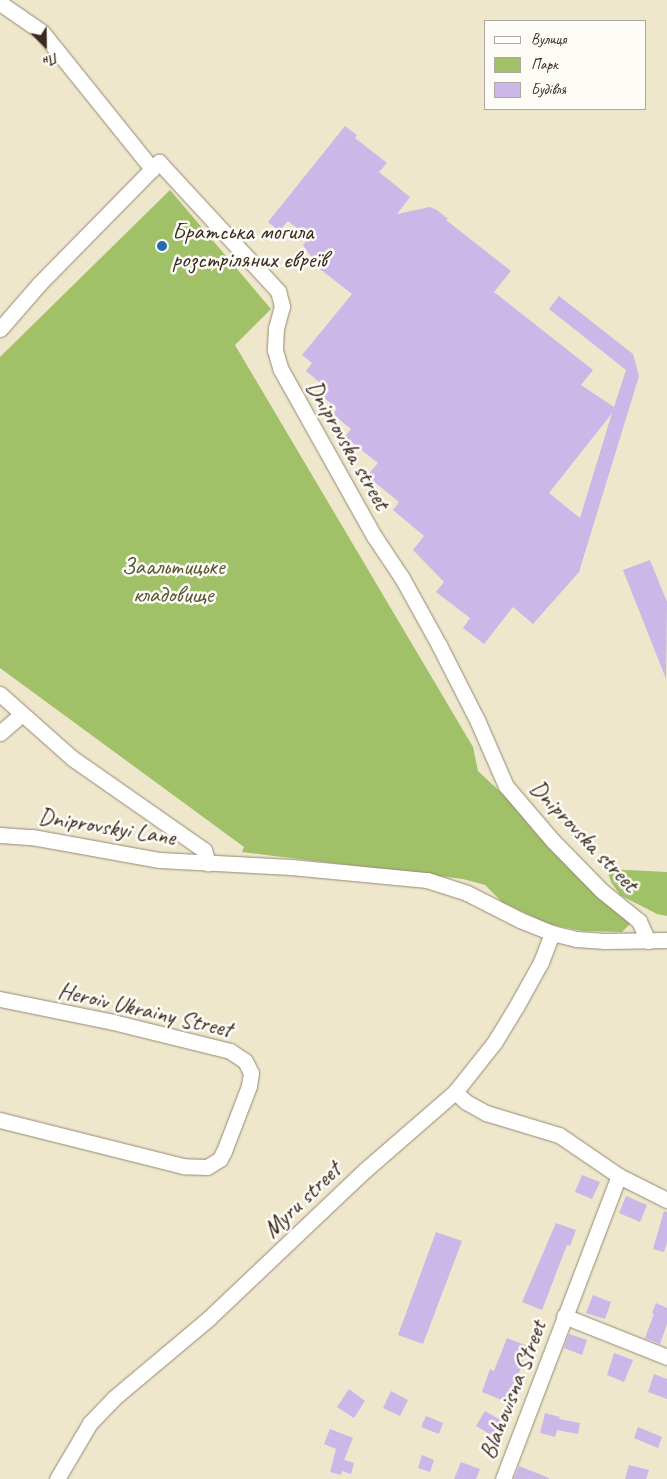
<!DOCTYPE html>
<meta charset="utf-8">
<style>
body{margin:0}
#map{position:relative;width:667px;height:1479px;overflow:hidden;background:#efe7cc;font-family:Caveat,sans-serif}
div>[style]{position:absolute}
[style*='--x']{left:calc(var(--x)*1px);top:calc(var(--y)*1px);width:calc(var(--w)*1px);rotate:calc(var(--a)*1deg)}
.green>*{inset:0;background:#a1c169}
.building>*{inset:0;background:#cbb7e8}
.roads{filter:drop-shadow(0 0 1px #958875) drop-shadow(0 0 1px #958875)}
.minor>*{height:15px;margin:-7.5px;padding:0 7.5px;transform-origin:7.5px;border-radius:7.5px;background:#fff}
.dots>*{width:14px;height:14px;translate:-50% -50%;box-sizing:border-box;border:2px solid #fdfcf7;border-radius:50%}
span{translate:-50% -50%;white-space:nowrap;text-align:center;line-height:1.15;-webkit-text-stroke:5px #fdfcf7;paint-order:stroke}
.poi-label{font-size:24px;color:#3b2a1e}
.left{translate:0 -50%;text-align:left}
.street-label{font-size:24px;color:#3b2a1e}
.park-label{font-size:24px;color:#5a5734}
.legend{position:absolute;left:484px;top:20px;width:162px;height:90px;box-sizing:border-box;background:#fdfcf7;border:1px solid #afa8a0;margin:0;padding:6px 9px;list-style:none;font-size:15px;color:#3b2a1e}
.legend li{display:flex;align-items:center;gap:10px;height:25px}
.legend b{width:25px;border:1px solid #afa8a0}
.north{position:absolute;left:20px;top:20px;width:50px;height:50px;-webkit-text-stroke:4px #fdfcf7;paint-order:stroke;rotate:157deg;font-size:14px;font-weight:700;line-height:20px;text-align:center;color:#3b2a1e}
.north::after{content:'';display:block;margin:auto;width:18px;height:22px;background:#3b2a1e;clip-path:polygon(50% 0,100% 100%,50% 72%,0 100%)}
</style>
<div id="map">
<div class="green">
<div style="clip-path:polygon(170px 190px,271px 309px,235px 345px,473px 747px,478px 771px,509px 800px,538px 836px,632px 922px,622px 932px,582px 931px,548px 924px,502px 902px,485px 885px,463px 879px,242px 852px,244px 847px,0 668px,0 357px)"></div>
<div style="clip-path:polygon(607px 869px,667px 872px,667px 916px,657px 914px,620px 895px,611px 882px)"></div>
</div>
<div class="building">
<div style="clip-path:polygon(evenodd,345px 126px,357px 135px,355px 138px,387px 163px,379px 172px,410px 197px,397px 214px,430px 207px,437px 210px,448px 219px,446px 220px,511px 271px,494px 292px,593px 370px,581px 385px,614px 407px,626px 370px,549px 309px,559px 296px,633px 354px,639px 376px,579px 572px,533px 624px,513px 607px,484px 644px,463px 628px,470px 618px,436px 592px,444px 582px,413px 550px,424px 536px,393px 510px,399px 502px,367px 476px,378px 463px,345px 437px,351px 429px,333px 414px,337px 408px,323px 397px,329px 390px,306px 371px,312px 363px,302px 355px,352px 294px,320px 269px,303px 245px,309px 238px,288px 221px,279px 231px,268px 222px,345px 126px,613px 412px,612px 413px,580px 518px,549px 493px,613px 412px)"></div>
<div style="clip-path:polygon(650px 560px,667px 602px,666px 679px,623px 570px)"></div>
<div style="clip-path:polygon(582px 1175px,600px 1182px,592px 1199px,575px 1192px)"></div>
<div style="clip-path:polygon(626px 1196px,647px 1205px,640px 1222px,619px 1213px)"></div>
<div style="clip-path:polygon(664px 1211px,667px 1212px,667px 1242px,664px 1252px,653px 1249px)"></div>
<div style="clip-path:polygon(556px 1223px,576px 1230px,570px 1246px,567px 1245px,542px 1310px,522px 1302px)"></div>
<div style="clip-path:polygon(436px 1232px,462px 1241px,423px 1344px,398px 1335px)"></div>
<div style="clip-path:polygon(593px 1295px,611px 1302px,605px 1319px,586px 1313px)"></div>
<div style="clip-path:polygon(656px 1303px,667px 1308px,667px 1324px,660px 1344px,645px 1338px,654px 1314px,652px 1313px)"></div>
<div style="clip-path:polygon(569px 1334px,587px 1340px,582px 1355px,564px 1348px)"></div>
<div style="clip-path:polygon(507px 1338px,528px 1346px,509px 1403px,482px 1392px,490px 1369px,494px 1371px)"></div>
<div style="clip-path:polygon(614px 1353px,633px 1360px,624px 1382px,607px 1375px)"></div>
<div style="clip-path:polygon(654px 1374px,667px 1379px,667px 1399px,648px 1392px)"></div>
<div style="clip-path:polygon(349px 1389px,365px 1401px,354px 1418px,337px 1407px)"></div>
<div style="clip-path:polygon(391px 1391px,408px 1400px,400px 1416px,383px 1408px)"></div>
<div style="clip-path:polygon(485px 1411px,502px 1421px,493px 1436px,476px 1426px)"></div>
<div style="clip-path:polygon(545px 1413px,560px 1417px,559px 1419px,580px 1423px,578px 1434px,557px 1430px,555px 1437px,540px 1433px)"></div>
<div style="clip-path:polygon(426px 1416px,443px 1423px,439px 1434px,421px 1427px)"></div>
<div style="clip-path:polygon(638px 1427px,662px 1437px,658px 1448px,634px 1438px)"></div>
<div style="clip-path:polygon(330px 1429px,353px 1438px,344px 1460px,354px 1463px,351px 1474px,342px 1471px,341px 1475px,330px 1472px,336px 1449px,324px 1444px)"></div>
<div style="clip-path:polygon(422px 1455px,434px 1460px,430px 1472px,418px 1468px)"></div>
<div style="clip-path:polygon(461px 1462px,480px 1469px,476px 1479px,454px 1479px)"></div>
<div style="clip-path:polygon(629px 1465px,649px 1470px,646px 1479px,625px 1479px)"></div>
<div style="clip-path:polygon(519px 1466px,549px 1478px,549px 1479px,514px 1479px)"></div>
</div>
<div class="roads">
<div class="minor">
<div style="--x:0;--y:3;--w:51;--a:34.6"></div>
<div style="--x:42;--y:32;--w:176;--a:51.2"></div>
<div style="--x:0;--y:329;--w:61;--a:-49"></div>
<div style="--x:40;--y:283;--w:170;--a:-45.5"></div>
<div style="--x:159;--y:162;--w:176;--a:47.3"></div>
<div style="--x:278;--y:291;--w:16;--a:75"></div>
<div style="--x:282;--y:306;--w:23;--a:105"></div>
<div style="--x:276;--y:328;--w:22;--a:93"></div>
<div style="--x:275;--y:350;--w:19;--a:74"></div>
<div style="--x:280;--y:368;--w:193;--a:60.8"></div>
<div style="--x:374;--y:536;--w:50;--a:56.3"></div>
<div style="--x:402;--y:578;--w:77;--a:61.1"></div>
<div style="--x:439;--y:645;--w:86;--a:63.1"></div>
<div style="--x:478;--y:722;--w:70;--a:66.4"></div>
<div style="--x:506;--y:786;--w:72;--a:49.5"></div>
<div style="--x:553;--y:841;--w:70;--a:45.6"></div>
<div style="--x:602;--y:891;--w:48;--a:39"></div>
<div style="--x:639;--y:921;--w:22;--a:66"></div>
<div style="--x:0;--y:694;--w:96;--a:41.6"></div>
<div style="--x:72;--y:758;--w:161;--a:34.9"></div>
<div style="--x:204;--y:850;--w:14;--a:73"></div>
<div style="--x:0;--y:733;--w:29;--a:-41"></div>
<div style="--x:0;--y:835;--w:32;--a:4"></div>
<div style="--x:32;--y:837;--w:130;--a:10.2"></div>
<div style="--x:160;--y:860;--w:131;--a:3.1"></div>
<div style="--x:291;--y:867;--w:137;--a:5.5"></div>
<div style="--x:427;--y:880;--w:42;--a:18"></div>
<div style="--x:467;--y:893;--w:59;--a:27"></div>
<div style="--x:520;--y:920;--w:35;--a:22"></div>
<div style="--x:552;--y:933;--w:25;--a:14"></div>
<div style="--x:576;--y:939;--w:29;--a:4"></div>
<div style="--x:605;--y:941;--w:62;--a:-0.9"></div>
<div style="--x:0;--y:999;--w:115;--a:11.5"></div>
<div style="--x:113;--y:1022;--w:121;--a:13.9"></div>
<div style="--x:230;--y:1051;--w:18;--a:34"></div>
<div style="--x:245;--y:1061;--w:13;--a:63"></div>
<div style="--x:251;--y:1073;--w:13;--a:99"></div>
<div style="--x:249;--y:1086;--w:70;--a:111"></div>
<div style="--x:224;--y:1151;--w:9;--a:117"></div>
<div style="--x:220;--y:1159;--w:15;--a:148"></div>
<div style="--x:207;--y:1167;--w:24;--a:-178"></div>
<div style="--x:183;--y:1166;--w:189;--a:-165.9"></div>
<div style="--x:455;--y:1092;--w:15;--a:42"></div>
<div style="--x:466;--y:1102;--w:23;--a:29"></div>
<div style="--x:486;--y:1113;--w:76;--a:16.8"></div>
<div style="--x:559;--y:1135;--w:73;--a:34.3"></div>
<div style="--x:619;--y:1176;--w:54;--a:26.6"></div>
<div style="--x:564;--y:1316;--w:111;--a:21.7"></div>
<div style="--x:57;--y:1479;--w:65;--a:-59.5"></div>
<div style="--x:90;--y:1423;--w:35;--a:-46"></div>
<div style="--x:114;--y:1398;--w:123;--a:-40"></div>
<div style="--x:208;--y:1319;--w:215;--a:-43.5"></div>
<div style="--x:364;--y:1171;--w:121;--a:-41"></div>
<div style="--x:455;--y:1092;--w:63;--a:-51.5"></div>
<div style="--x:494;--y:1043;--w:42;--a:-58.6"></div>
<div style="--x:516;--y:1007;--w:51;--a:-60.9"></div>
<div style="--x:541;--y:962;--w:31;--a:-69"></div>
<div style="--x:503;--y:1479;--w:324;--a:-69.1"></div>
</div>
</div>
<div class="dots">
<div style="left:162px;top:246px;background:#1f6fb2"></div>
</div>
<div class="poi-label">
<span class="left" style="left:172px;top:246px">Братська могила<br>розстріляних євреїв</span>
</div>
<div class="street-label">
<span style="left:348px;top:445px;rotate:60deg">Dniprovska street</span>
<span style="left:107px;top:827px;rotate:9deg">Dniprovskyi Lane</span>
<span style="left:584px;top:836px;rotate:46deg">Dniprovska street</span>
<span style="left:145px;top:1010px;rotate:13deg">Heroiv Ukrainy Street</span>
<span style="left:302px;top:1200px;rotate:-44deg">Myru street</span>
<span style="left:513px;top:1390px;rotate:-69deg">Blahovisna Street</span>
</div>
<div class="park-label">
<span style="left:173px;top:581px">Заальтицьке<br>кладовище</span>
</div>
<ul class="legend">
<li><b style="height:6px;background:#fff"></b>Вулиця</li>
<li><b style="height:14px;background:#a1c169"></b>Парк</li>
<li><b style="height:14px;background:#cbb7e8"></b>Будівля</li>
</ul>
<div class="north">Пн</div>
</div>
